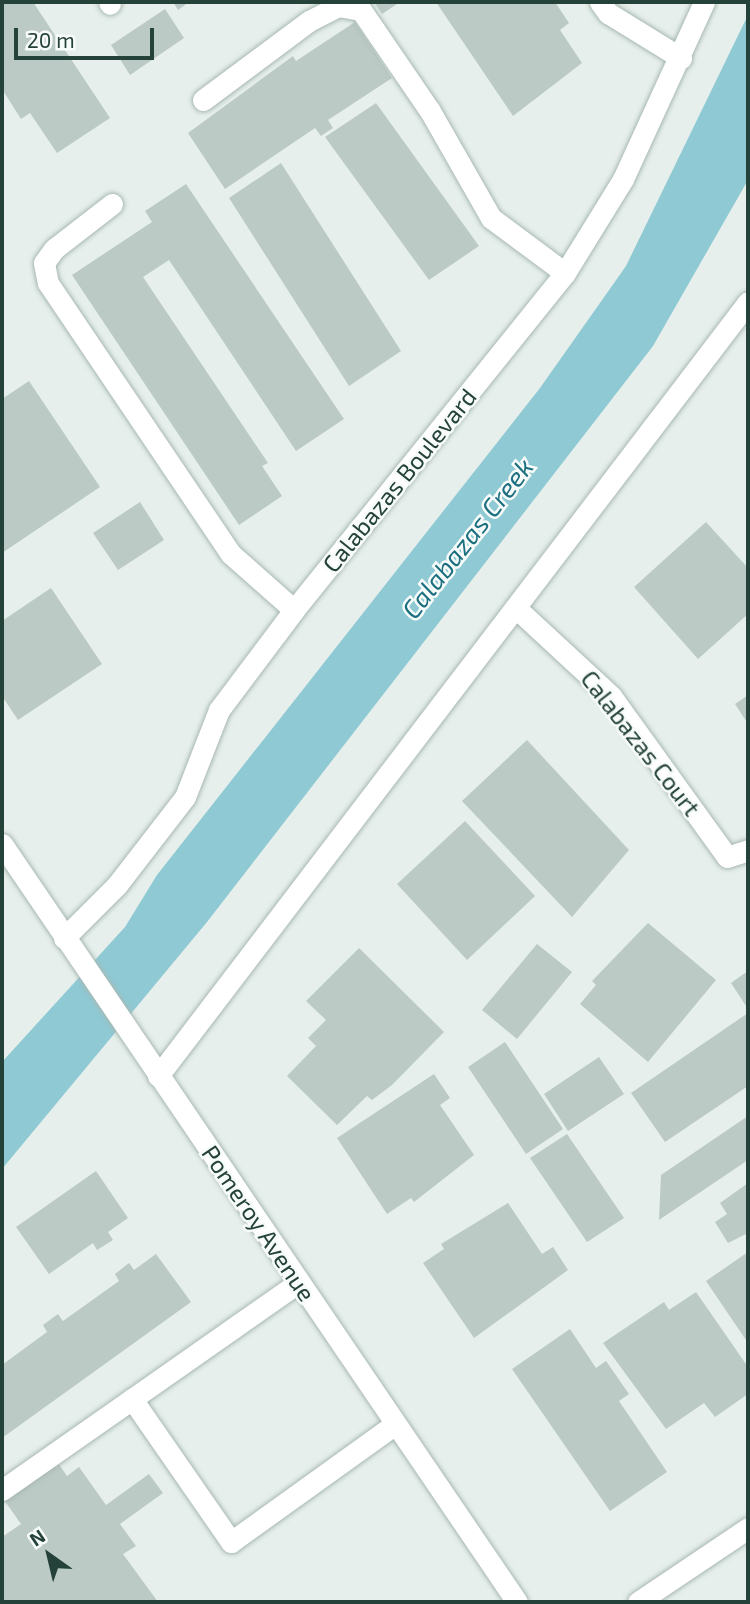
<!DOCTYPE html>
<style>
body{margin:0}
#map{position:relative;width:750px;height:1604px;overflow:hidden;background:#e6efeb;font-family:"Exo 2",sans-serif}
div>[style]{position:absolute}
[style*='--x']{left:calc(var(--x)*1px);top:calc(var(--y)*1px);width:calc(var(--w)*1px);rotate:calc(var(--a)*1deg)}
.water>*{inset:0;background:#8ec9d4}
.building>*{inset:0;background:#bbcac4}
.roads{filter:drop-shadow(0 0 2px #a8b8b2) drop-shadow(0 0 2px #a8b8b2)}
.minor>*{height:21px;margin:-10.5px;padding:0 10.5px;transform-origin:10.5px;border-radius:10.5px;background:#fff}
span{translate:-50% -50%;white-space:nowrap;text-align:center;line-height:1.15;-webkit-text-stroke:5px #f7fbf9;paint-order:stroke}
.street-label{font-size:24px;color:#24423a}
.water-label{font-size:26px;color:#1c6f80;font-style:italic}
.frame{position:absolute;inset:0;border:4px solid #24423a;pointer-events:none}
.north{position:absolute;left:14px;top:1520px;width:70px;height:70px;-webkit-text-stroke:5px #f7fbf9;paint-order:stroke;rotate:326deg;font-size:19px;font-weight:700;line-height:28px;text-align:center;color:#24423a}
.north::after{content:'';display:block;margin:auto;width:24px;height:32px;background:#24423a;clip-path:polygon(50% 0,100% 100%,50% 72%,0 100%)}
.scale{position:absolute;left:14px;top:28px;width:140px;height:32px;box-sizing:border-box;border:4px solid #24423a;border-top:0;padding-left:9px;font-size:21px;line-height:24px;white-space:nowrap;color:#24423a;-webkit-text-stroke:5px #f7fbf9;paint-order:stroke}
</style>
<div id="map">
<div class="water">
<div style="clip-path:polygon(748px 15px,748px 180px,653px 346px,207px 922px,2px 1169px,2px 1062px,125px 927px,157px 875px,540px 388px,626px 266px)"></div>
</div>
<div class="building">
<div style="clip-path:polygon(2px 2px,33px 2px,110px 118px,57px 153px,30px 113px,21px 119px,2px 89px)"></div>
<div style="clip-path:polygon(173px 2px,189px 2px,178px 10px)"></div>
<div style="clip-path:polygon(374px 2px,400px 2px,382px 14px)"></div>
<div style="clip-path:polygon(436px 2px,555px 2px,569px 23px,560px 30px,582px 63px,513px 116px)"></div>
<div style="clip-path:polygon(165px 9px,184px 38px,130px 75px,111px 45px)"></div>
<div style="clip-path:polygon(355px 22px,392px 78px,328px 120px,333px 128px,321px 136px,315px 128px,225px 189px,188px 133px,293px 56px,296px 61px)"></div>
<div style="clip-path:polygon(376px 103px,479px 246px,429px 280px,325px 137px)"></div>
<div style="clip-path:polygon(281px 163px,401px 351px,349px 386px,229px 198px)"></div>
<div style="clip-path:polygon(186px 184px,344px 419px,296px 451px,169px 260px,143px 277px,268px 463px,262px 466px,282px 496px,239px 525px,72px 275px,152px 222px,145px 211px)"></div>
<div style="clip-path:polygon(29px 381px,100px 487px,2px 553px,2px 399px)"></div>
<div style="clip-path:polygon(140px 502px,164px 540px,118px 570px,93px 533px)"></div>
<div style="clip-path:polygon(706px 522px,748px 568px,748px 614px,698px 659px,634px 587px)"></div>
<div style="clip-path:polygon(51px 588px,102px 664px,18px 720px,2px 696px,2px 621px)"></div>
<div style="clip-path:polygon(748px 695px,748px 724px,735px 704px)"></div>
<div style="clip-path:polygon(527px 740px,629px 850px,572px 917px,462px 801px)"></div>
<div style="clip-path:polygon(465px 821px,535px 896px,467px 960px,397px 884px)"></div>
<div style="clip-path:polygon(648px 923px,716px 980px,648px 1062px,580px 1004px,596px 985px,592px 981px)"></div>
<div style="clip-path:polygon(537px 944px,572px 972px,517px 1039px,482px 1010px)"></div>
<div style="clip-path:polygon(359px 948px,444px 1032px,392px 1085px,372px 1100px,367px 1096px,337px 1125px,287px 1076px,316px 1046px,308px 1038px,326px 1020px,306px 1001px)"></div>
<div style="clip-path:polygon(748px 971px,748px 1009px,731px 983px)"></div>
<div style="clip-path:polygon(748px 1013px,748px 1086px,665px 1142px,631px 1093px)"></div>
<div style="clip-path:polygon(505px 1042px,563px 1129px,526px 1154px,468px 1067px)"></div>
<div style="clip-path:polygon(599px 1057px,624px 1094px,568px 1131px,544px 1094px)"></div>
<div style="clip-path:polygon(434px 1074px,450px 1098px,440px 1105px,474px 1155px,414px 1202px,411px 1198px,387px 1214px,337px 1138px)"></div>
<div style="clip-path:polygon(748px 1116px,748px 1160px,659px 1220px,661px 1175px)"></div>
<div style="clip-path:polygon(567px 1134px,624px 1218px,587px 1242px,530px 1158px)"></div>
<div style="clip-path:polygon(96px 1171px,128px 1218px,108px 1232px,113px 1240px,97px 1250px,93px 1243px,49px 1274px,16px 1227px)"></div>
<div style="clip-path:polygon(748px 1183px,748px 1233px,728px 1243px,715px 1222px,727px 1214px,720px 1203px)"></div>
<div style="clip-path:polygon(508px 1203px,542px 1254px,553px 1247px,568px 1270px,474px 1338px,423px 1263px,444px 1249px,441px 1244px)"></div>
<div style="clip-path:polygon(748px 1252px,748px 1343px,706px 1281px)"></div>
<div style="clip-path:polygon(156px 1254px,191px 1302px,2px 1438px,2px 1365px,47px 1332px,43px 1325px,58px 1314px,63px 1321px,119px 1281px,115px 1274px,129px 1263px,134px 1270px)"></div>
<div style="clip-path:polygon(696px 1292px,748px 1367px,748px 1394px,715px 1417px,704px 1403px,666px 1429px,603px 1343px,664px 1302px,669px 1310px)"></div>
<div style="clip-path:polygon(570px 1329px,596px 1368px,606px 1361px,629px 1394px,619px 1401px,667px 1472px,610px 1511px,512px 1369px)"></div>
<div style="clip-path:polygon(54px 1457px,67px 1476px,79px 1467px,106px 1505px,149px 1474px,163px 1493px,120px 1524px,136px 1546px,123px 1554px,158px 1602px,2px 1602px,2px 1537px,21px 1524px,2px 1497px)"></div>
</div>
<div class="roads">
<div class="minor">
<div style="--x:109;--y:2;--w:2;--a:63"></div>
<div style="--x:600;--y:2;--w:14;--a:54"></div>
<div style="--x:608;--y:13;--w:86;--a:31.7"></div>
<div style="--x:203;--y:100;--w:132;--a:-36.7"></div>
<div style="--x:309;--y:21;--w:33;--a:-27"></div>
<div style="--x:338;--y:6;--w:23;--a:10"></div>
<div style="--x:361;--y:10;--w:122;--a:55.7"></div>
<div style="--x:430;--y:111;--w:123;--a:60.3"></div>
<div style="--x:491;--y:218;--w:92;--a:36.6"></div>
<div style="--x:112;--y:204;--w:73;--a:142.2"></div>
<div style="--x:54;--y:249;--w:17;--a:126"></div>
<div style="--x:44;--y:263;--w:20;--a:79"></div>
<div style="--x:48;--y:283;--w:327;--a:56"></div>
<div style="--x:231;--y:554;--w:84;--a:41.6"></div>
<div style="--x:516;--y:608;--w:129;--a:42.8"></div>
<div style="--x:611;--y:696;--w:198;--a:54.2"></div>
<div style="--x:727;--y:857;--w:22;--a:-18"></div>
<div style="--x:2;--y:844;--w:916;--a:55.81"></div>
<div style="--x:64;--y:938;--w:75;--a:-45"></div>
<div style="--x:117;--y:885;--w:111;--a:-52.3"></div>
<div style="--x:185;--y:797;--w:93;--a:-68.7"></div>
<div style="--x:219;--y:710;--w:125;--a:-53.1"></div>
<div style="--x:294;--y:610;--w:432;--a:-51.2"></div>
<div style="--x:565;--y:273;--w:110;--a:-58.3"></div>
<div style="--x:623;--y:179;--w:195;--a:-65.4"></div>
<div style="--x:158;--y:1076;--w:973;--a:-52.68"></div>
<div style="--x:132;--y:1399;--w:204;--a:-35"></div>
<div style="--x:2;--y:1490;--w:159;--a:-35"></div>
<div style="--x:132;--y:1399;--w:174;--a:55.3"></div>
<div style="--x:231;--y:1542;--w:202;--a:-35.7"></div>
<div style="--x:638;--y:1602;--w:133;--a:-33.9"></div>
</div>
</div>
<div class="street-label">
<span style="left:399px;top:480px;rotate:-51deg">Calabazas Boulevard</span>
<span style="left:641px;top:743px;rotate:52deg">Calabazas Court</span>
<span style="left:259px;top:1223px;rotate:56deg">Pomeroy Avenue</span>
</div>
<div class="water-label">
<span style="left:467px;top:538px;rotate:-52deg">Calabazas Creek</span>
</div>
<div class="frame"></div>
<div class="north">N</div>
<div class="scale">20 m</div>
</div>
